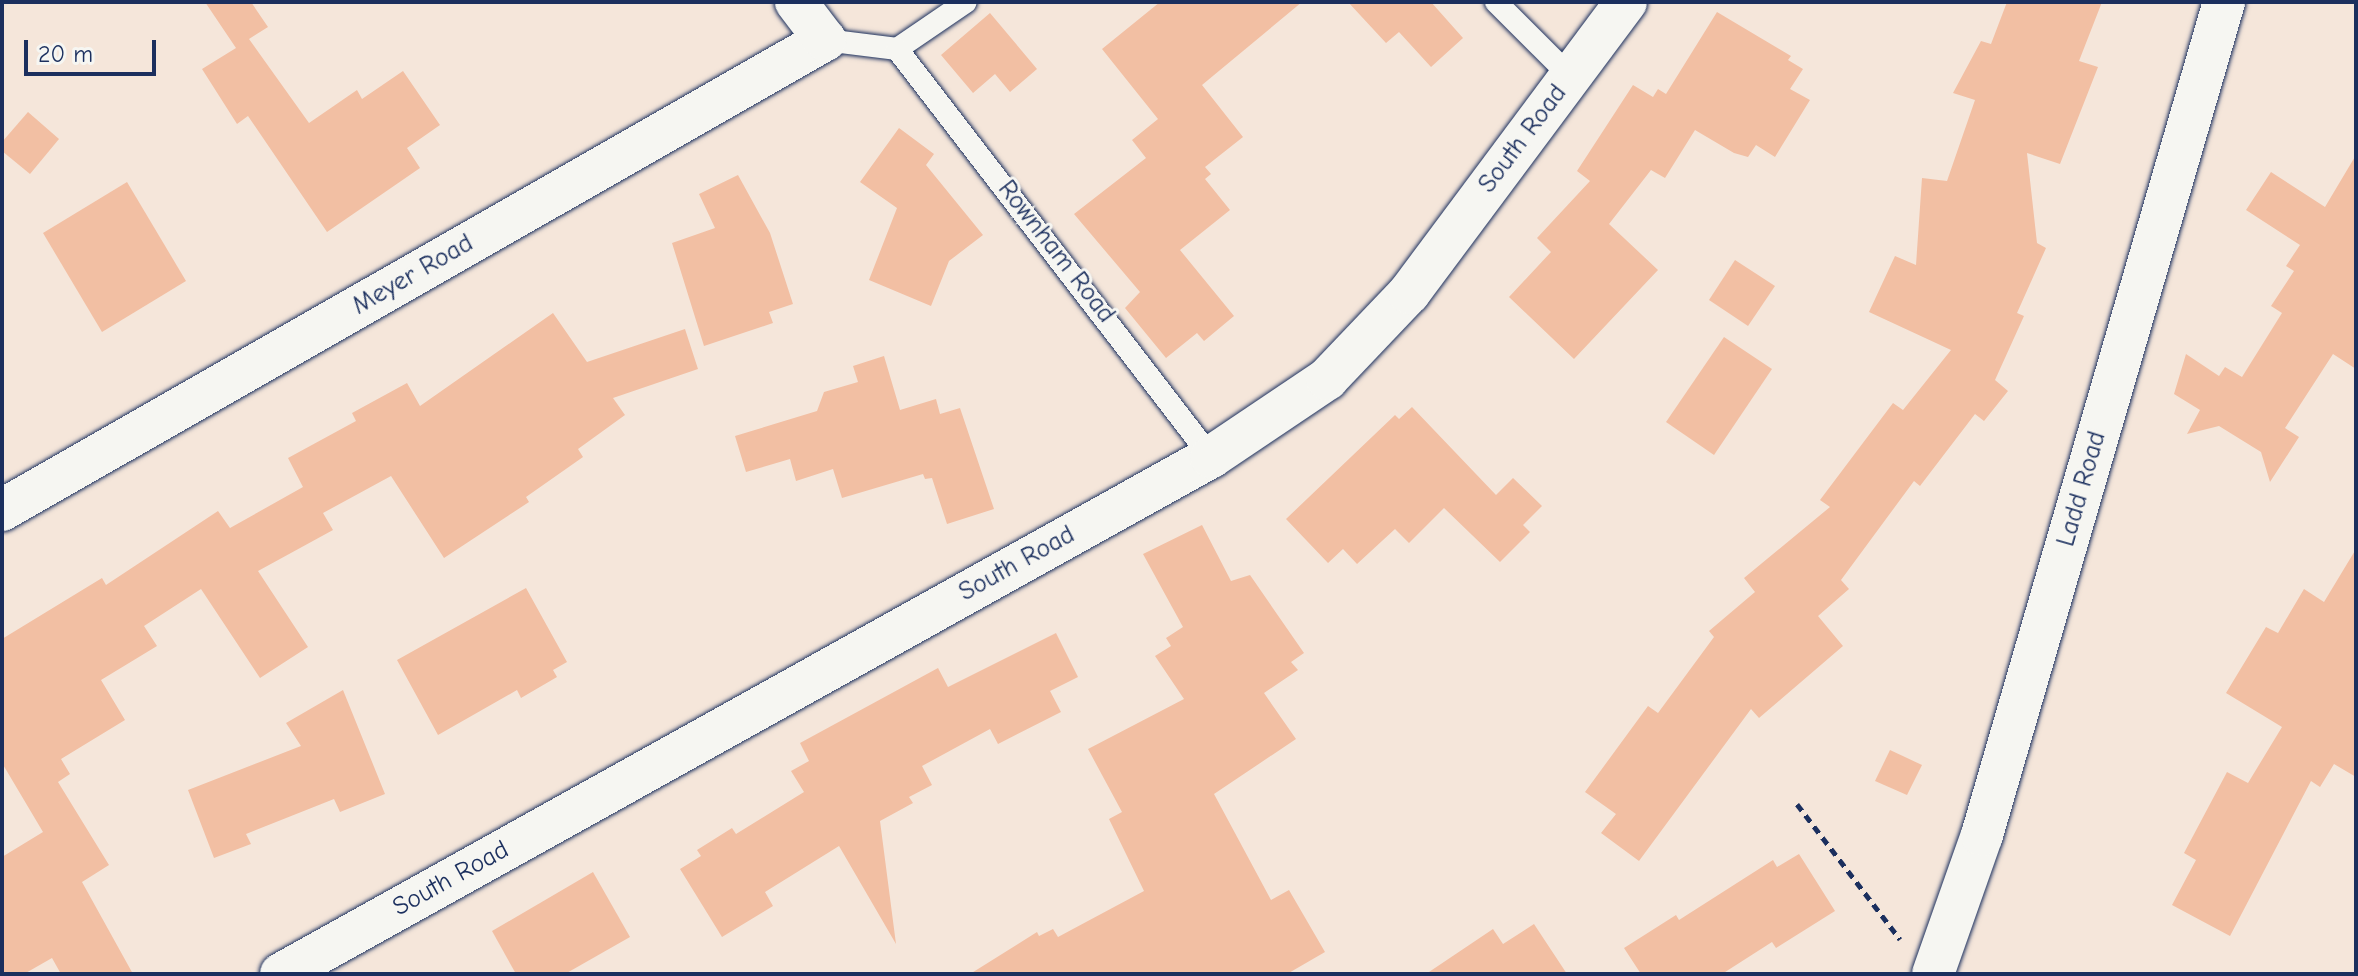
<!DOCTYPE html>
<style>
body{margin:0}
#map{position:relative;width:2358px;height:976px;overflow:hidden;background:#f5e6da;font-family:"Comic Neue",sans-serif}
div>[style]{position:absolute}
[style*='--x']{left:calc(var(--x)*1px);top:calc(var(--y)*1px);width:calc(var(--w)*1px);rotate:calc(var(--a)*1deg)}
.building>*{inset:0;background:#f2bfa3}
.path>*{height:5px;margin-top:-2.5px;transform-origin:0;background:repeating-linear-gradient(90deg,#1b2f5e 0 8px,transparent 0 14px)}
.roads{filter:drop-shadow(0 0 2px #1b2f5e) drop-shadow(0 0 2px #1b2f5e)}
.service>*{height:22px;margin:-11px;padding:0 11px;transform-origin:11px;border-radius:11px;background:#f6f6f2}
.minor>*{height:42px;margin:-21px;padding:0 21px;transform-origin:21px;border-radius:21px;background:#f6f6f2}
span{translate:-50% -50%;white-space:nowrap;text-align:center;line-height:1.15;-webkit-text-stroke:6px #f6f6f2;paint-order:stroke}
.street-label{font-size:26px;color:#1b2f5e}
.frame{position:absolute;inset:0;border:4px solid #1b2f5e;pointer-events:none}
.scale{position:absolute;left:24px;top:40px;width:132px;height:36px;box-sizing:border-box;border:4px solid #1b2f5e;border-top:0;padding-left:10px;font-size:24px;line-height:28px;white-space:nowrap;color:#1b2f5e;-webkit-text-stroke:6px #f6f6f2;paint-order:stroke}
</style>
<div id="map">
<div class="building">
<div style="clip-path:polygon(205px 2px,251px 2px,268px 27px,249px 39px,309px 123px,357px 90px,362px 99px,403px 71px,440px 125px,407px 148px,420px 168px,327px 232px,248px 116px,237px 124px,202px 69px,236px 48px)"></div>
<div style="clip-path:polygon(1160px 2px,1302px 2px,1202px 85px,1243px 137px,1205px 167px,1211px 174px,1205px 179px,1230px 210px,1180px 250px,1234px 316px,1204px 341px,1197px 333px,1166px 358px,1125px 308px,1140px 292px,1074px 214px,1146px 158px,1132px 140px,1158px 119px,1102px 49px)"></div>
<div style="clip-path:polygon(1348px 2px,1431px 2px,1463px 38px,1431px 67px,1399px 32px,1386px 43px)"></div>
<div style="clip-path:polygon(2007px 2px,2102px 2px,2079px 61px,2098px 67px,2060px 164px,2027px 153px,2037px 243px,2046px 248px,2017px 313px,2024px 316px,1995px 380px,2008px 391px,1984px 421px,1975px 414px,1920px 486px,1914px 481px,1841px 580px,1849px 589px,1818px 616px,1843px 646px,1759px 718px,1751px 709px,1639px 861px,1601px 833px,1616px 814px,1585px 792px,1648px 706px,1658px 713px,1714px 637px,1709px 631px,1755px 592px,1744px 578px,1830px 507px,1820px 500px,1893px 403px,1903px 410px,1951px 350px,1869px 312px,1895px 256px,1916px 265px,1922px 178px,1947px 181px,1975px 100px,1953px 93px,1981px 41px,1991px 44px)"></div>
<div style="clip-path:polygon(1717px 12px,1791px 56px,1788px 60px,1803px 69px,1790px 89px,1810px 100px,1775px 157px,1756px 145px,1748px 157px,1734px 153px,1695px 130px,1665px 178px,1651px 170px,1609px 224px,1658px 270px,1574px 359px,1509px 297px,1551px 252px,1537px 238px,1590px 181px,1577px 171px,1633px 85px,1653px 97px,1658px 89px,1666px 94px)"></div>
<div style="clip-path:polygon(990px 13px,1037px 69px,1010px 92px,995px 74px,973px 93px,941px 55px)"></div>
<div style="clip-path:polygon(28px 112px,59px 139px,30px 174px,2px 151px,2px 142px)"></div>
<div style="clip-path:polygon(899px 128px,934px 154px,926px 165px,983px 235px,949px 261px,931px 306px,869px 280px,897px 208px,860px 182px)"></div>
<div style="clip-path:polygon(2356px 155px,2356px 369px,2333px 354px,2285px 428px,2299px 437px,2270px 482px,2261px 452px,2219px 426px,2187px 434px,2200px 410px,2174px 394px,2186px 354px,2219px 376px,2225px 367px,2242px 377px,2282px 313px,2271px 306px,2294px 271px,2286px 266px,2300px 245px,2246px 210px,2271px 172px,2325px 207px)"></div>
<div style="clip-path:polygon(738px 175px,770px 233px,793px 304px,769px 312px,773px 323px,704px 346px,672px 243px,715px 228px,699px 194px)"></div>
<div style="clip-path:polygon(127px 182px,186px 281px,102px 332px,43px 233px)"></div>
<div style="clip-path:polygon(1735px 260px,1775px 286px,1748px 326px,1709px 300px)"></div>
<div style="clip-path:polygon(553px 313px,587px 362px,685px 329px,698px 369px,613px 398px,625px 415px,578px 449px,583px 457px,526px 497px,529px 502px,444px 558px,391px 476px,323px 513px,333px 530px,258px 571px,308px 647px,260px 678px,201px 589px,144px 626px,157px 646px,101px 680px,125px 720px,61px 759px,70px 774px,58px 782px,109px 865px,82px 882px,133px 974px,61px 974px,52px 958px,24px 974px,2px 974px,2px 857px,43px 832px,2px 763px,2px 639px,102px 578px,106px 585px,218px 511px,230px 528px,303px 487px,288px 458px,356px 421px,352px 413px,407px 383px,420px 406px)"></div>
<div style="clip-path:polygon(1724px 337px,1772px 369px,1714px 455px,1666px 422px)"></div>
<div style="clip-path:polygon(884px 356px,900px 410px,936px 399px,940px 414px,960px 408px,994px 509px,947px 524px,932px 478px,925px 479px,923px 474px,842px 498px,833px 469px,796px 481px,790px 459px,746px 472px,735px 436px,817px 411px,824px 392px,858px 382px,853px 366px)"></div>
<div style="clip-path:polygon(1412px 407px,1496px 495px,1513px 478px,1542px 506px,1523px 525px,1530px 532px,1500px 562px,1444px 508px,1409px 543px,1395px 529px,1357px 564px,1343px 549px,1328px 563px,1286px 519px,1395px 415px,1399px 419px)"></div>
<div style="clip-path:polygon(1202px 525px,1231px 581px,1250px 575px,1304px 653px,1291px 662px,1298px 670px,1264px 693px,1296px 739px,1214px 794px,1271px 900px,1289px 890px,1325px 952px,1287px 974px,970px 974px,1037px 932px,1039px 936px,1053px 929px,1058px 937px,1144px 891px,1109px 819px,1122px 812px,1088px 749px,1184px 699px,1155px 656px,1171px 646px,1166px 638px,1183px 627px,1143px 554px)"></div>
<div style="clip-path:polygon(2356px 549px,2356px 777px,2334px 764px,2320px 787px,2311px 781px,2230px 936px,2172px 905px,2196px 860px,2184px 853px,2227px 772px,2248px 783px,2282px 727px,2226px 693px,2266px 627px,2278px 633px,2304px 589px,2324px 602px)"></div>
<div style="clip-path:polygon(526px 588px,567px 662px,553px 670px,557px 677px,521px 698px,517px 690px,438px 735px,397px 660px)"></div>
<div style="clip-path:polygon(1056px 633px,1078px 677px,1050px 691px,1061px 712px,998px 744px,990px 729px,922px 766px,932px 785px,909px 797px,913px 803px,880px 821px,896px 944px,839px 846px,765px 892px,773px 906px,722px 937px,680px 869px,701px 856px,697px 850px,732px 828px,736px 834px,804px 792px,791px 771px,809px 761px,800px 743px,938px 668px,948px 687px)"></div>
<div style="clip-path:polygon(343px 690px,385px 794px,340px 812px,334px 799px,246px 834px,251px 844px,214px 858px,188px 790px,301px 746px,286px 723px)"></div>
<div style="clip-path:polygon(1890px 750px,1922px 765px,1907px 795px,1875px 781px)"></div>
<div style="clip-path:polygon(1799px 854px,1835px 911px,1776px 948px,1772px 942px,1722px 974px,1641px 974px,1624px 948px,1676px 915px,1679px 920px,1773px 860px,1777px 867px)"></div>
<div style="clip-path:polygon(593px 872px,630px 937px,565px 974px,516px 974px,492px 931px)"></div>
<div style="clip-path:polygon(1534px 924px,1567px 974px,1426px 974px,1493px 929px,1503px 944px)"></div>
</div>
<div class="path">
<div style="--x:1797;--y:804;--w:170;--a:52.7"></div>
</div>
<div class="roads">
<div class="service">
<div style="--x:1496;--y:2;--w:105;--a:45"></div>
<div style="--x:825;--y:40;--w:73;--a:7.1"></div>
<div style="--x:897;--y:49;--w:83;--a:-34.3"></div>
<div style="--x:897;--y:49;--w:515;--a:52.42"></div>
</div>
<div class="minor">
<div style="--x:2;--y:510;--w:948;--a:-29.73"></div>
<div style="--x:825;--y:40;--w:48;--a:-127.3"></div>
<div style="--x:281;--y:974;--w:1064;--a:-29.07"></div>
<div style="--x:1211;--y:457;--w:140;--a:-33.9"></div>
<div style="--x:1327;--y:379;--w:119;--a:-46.4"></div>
<div style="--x:1409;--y:293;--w:363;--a:-53.3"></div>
<div style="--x:1933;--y:974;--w:147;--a:-70.6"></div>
<div style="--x:1982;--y:835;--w:867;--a:-73.8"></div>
</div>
</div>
<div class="street-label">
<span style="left:1523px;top:139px;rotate:-53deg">South Road</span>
<span style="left:1056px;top:252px;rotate:52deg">Rownham Road</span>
<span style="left:413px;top:275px;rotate:-30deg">Meyer Road</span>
<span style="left:2082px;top:489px;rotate:-74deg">Ladd Road</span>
<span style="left:1017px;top:564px;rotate:-29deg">South Road</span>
<span style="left:451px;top:879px;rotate:-29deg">South Road</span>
</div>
<div class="frame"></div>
<div class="scale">20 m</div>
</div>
